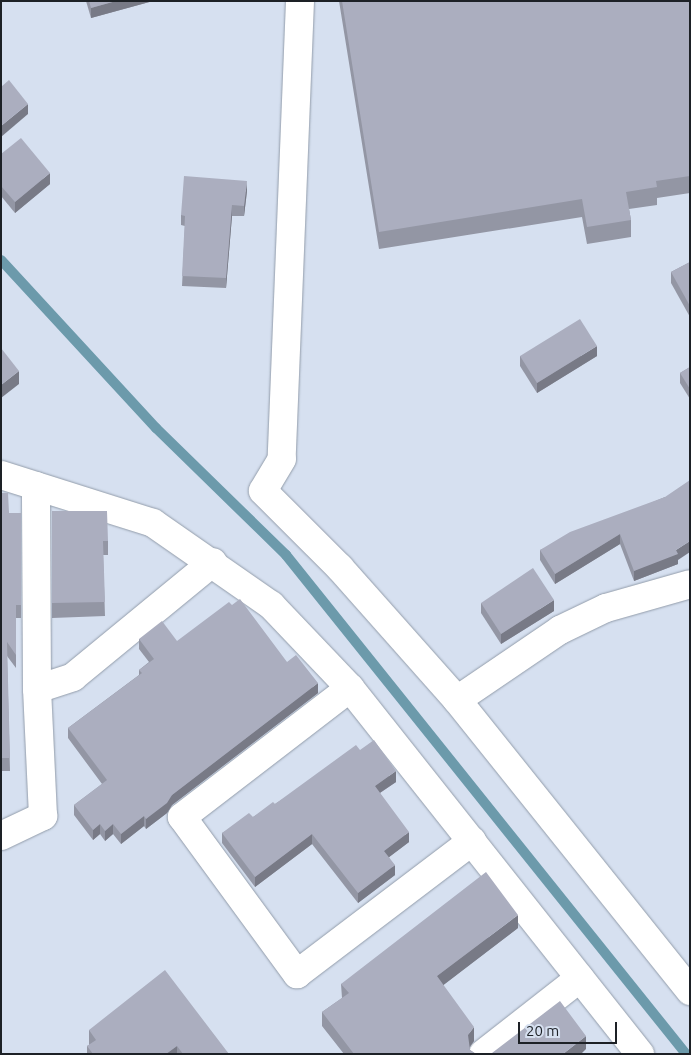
<!DOCTYPE html>
<style>
body{margin:0}
#map{position:relative;width:691px;height:1055px;overflow:hidden;background:#d6e0f0;font-family:Ubuntu,sans-serif}
div>[style]{position:absolute}
[style*='--x']{left:calc(var(--x)*1px);top:calc(var(--y)*1px);width:calc(var(--w)*1px);rotate:calc(var(--a)*1deg)}
.stream>*{height:10px;margin:-5px;padding:0 5px;transform-origin:5px;border-radius:5px;background:#6c9aab}
.roads{filter:drop-shadow(0 0 1px #929caa) drop-shadow(0 0 1px #929caa)}
.minor>*{height:28px;margin:-14px;padding:0 14px;transform-origin:14px;border-radius:14px;background:#fff}
.wall>*{inset:0;background:#9396a4}
.shaded-wall>*{inset:0;background:#787a86}
.building>*{inset:0;background:#abaebf}
span{translate:-50% -50%;white-space:nowrap;text-align:center;line-height:1.15;-webkit-text-stroke:4.5px #d6e0f0;paint-order:stroke}
.frame{position:absolute;inset:0;border:2px solid #1d2126;pointer-events:none}
.scale{position:absolute;left:518px;top:1022px;width:99px;height:22px;box-sizing:border-box;border:2px solid #1d2126;border-top:0;padding-left:6px;font-size:15px;line-height:18px;white-space:nowrap;color:#1d2126;-webkit-text-stroke:4px #d6e0f0;paint-order:stroke}
</style>
<div id="map">
<div class="stream">
<div style="--x:1;--y:260;--w:229;--a:47.3"></div>
<div style="--x:156;--y:428;--w:182;--a:44.3"></div>
<div style="--x:286;--y:555;--w:640;--a:51.28"></div>
</div>
<div class="roads">
<div class="minor">
<div style="--x:300;--y:1;--w:458;--a:92.3"></div>
<div style="--x:282;--y:459;--w:37;--a:121"></div>
<div style="--x:263;--y:491;--w:109;--a:45"></div>
<div style="--x:340;--y:568;--w:176;--a:48.4"></div>
<div style="--x:457;--y:700;--w:373;--a:51.3"></div>
<div style="--x:1;--y:475;--w:159;--a:17.5"></div>
<div style="--x:153;--y:523;--w:144;--a:34.8"></div>
<div style="--x:271;--y:605;--w:115;--a:46.4"></div>
<div style="--x:350;--y:688;--w:467;--a:51.6"></div>
<div style="--x:350;--y:688;--w:212;--a:142.5"></div>
<div style="--x:182;--y:817;--w:195;--a:53.8"></div>
<div style="--x:297;--y:974;--w:220;--a:-37.2"></div>
<div style="--x:37;--y:689;--w:38;--a:-18"></div>
<div style="--x:73;--y:677;--w:181;--a:-39.4"></div>
<div style="--x:457;--y:700;--w:125;--a:-34.2"></div>
<div style="--x:560;--y:630;--w:51;--a:-25.6"></div>
<div style="--x:606;--y:608;--w:87;--a:-15.9"></div>
<div style="--x:1;--y:836;--w:47;--a:-25.5"></div>
<div style="--x:43;--y:816;--w:127;--a:-92.7"></div>
<div style="--x:37;--y:689;--w:203;--a:-90.3"></div>
<div style="--x:483;--y:1054;--w:123;--a:-38.1"></div>
</div>
</div>
<div class="wall">
<div style="clip-path:polygon(86px 1px,153px 1px,91px 18px)"></div>
<div style="clip-path:polygon(339px 1px,690px 1px,690px 193px,657px 198px,657px 205px,629px 209px,631px 220px,631px 237px,587px 244px,582px 217px,379px 249px)"></div>
<div style="clip-path:polygon(1px 154px,50px 184px,15px 213px,1px 196px)"></div>
<div style="clip-path:polygon(247px 191px,244px 216px,232px 216px,226px 288px,182px 286px,185px 226px,181px 225px,181px 215px)"></div>
<div style="clip-path:polygon(690px 262px,690px 317px,671px 283px,671px 272px)"></div>
<div style="clip-path:polygon(520px 356px,597px 356px,537px 393px,520px 366px)"></div>
<div style="clip-path:polygon(690px 367px,690px 399px,680px 383px,680px 373px)"></div>
<div style="clip-path:polygon(1px 493px,9px 513px,21px 513px,21px 618px,16px 618px,16px 668px,7px 656px,10px 771px,1px 771px)"></div>
<div style="clip-path:polygon(665px 497px,678px 560px,678px 564px,634px 581px,620px 544px,555px 584px,540px 560px,540px 550px)"></div>
<div style="clip-path:polygon(52px 511px,108px 541px,108px 555px,103px 555px,105px 616px,52px 618px)"></div>
<div style="clip-path:polygon(481px 603px,554px 611px,501px 644px,481px 613px)"></div>
<div style="clip-path:polygon(139px 639px,177px 641px,287px 662px,318px 693px,172px 805px,167px 813px,146px 829px,144px 826px,121px 844px,113px 834px,105px 841px,100px 834px,93px 840px,74px 815px,74px 805px,102px 784px,68px 738px,68px 728px,139px 675px,139px 670px,149px 662px,139px 649px)"></div>
<div style="clip-path:polygon(360px 750px,396px 782px,380px 793px,409px 842px,389px 857px,395px 875px,358px 903px,312px 844px,255px 887px,222px 843px,222px 833px,253px 817px,275px 804px)"></div>
<div style="clip-path:polygon(518px 928px,443px 985px,474px 1041px,470px 1047px,470px 1050px,476px 1054px,344px 1054px,322px 1026px,322px 1012px,342px 998px,341px 984px)"></div>
<div style="clip-path:polygon(89px 1030px,229px 1054px,87px 1054px,87px 1046px,89px 1045px)"></div>
</div>
<div class="shaded-wall">
<div style="clip-path:polygon(116px 1px,153px 1px,91px 18px,91px 8px)"></div>
<div style="clip-path:polygon(28px 104px,28px 114px,1px 137px,1px 126px)"></div>
<div style="clip-path:polygon(50px 173px,50px 184px,15px 213px,15px 202px)"></div>
<div style="clip-path:polygon(247px 181px,247px 191px,244px 216px,244px 206px)"></div>
<div style="clip-path:polygon(232px 205px,232px 216px,226px 288px,226px 278px)"></div>
<div style="clip-path:polygon(597px 346px,597px 356px,537px 393px,537px 383px)"></div>
<div style="clip-path:polygon(19px 371px,19px 384px,1px 398px,1px 385px)"></div>
<div style="clip-path:polygon(620px 534px,620px 544px,555px 584px,555px 574px)"></div>
<div style="clip-path:polygon(690px 541px,690px 552px,678px 560px,678px 564px,634px 581px,634px 571px,676px 550px)"></div>
<div style="clip-path:polygon(554px 600px,554px 611px,501px 644px,501px 634px)"></div>
<div style="clip-path:polygon(318px 683px,318px 693px,172px 805px,167px 813px,146px 829px,146px 819px,172px 795px)"></div>
<div style="clip-path:polygon(396px 771px,396px 782px,375px 796px,375px 786px)"></div>
<div style="clip-path:polygon(144px 816px,144px 826px,121px 844px,121px 834px)"></div>
<div style="clip-path:polygon(100px 824px,100px 834px,93px 840px,93px 830px)"></div>
<div style="clip-path:polygon(113px 824px,113px 834px,105px 841px,105px 831px)"></div>
<div style="clip-path:polygon(409px 832px,409px 842px,384px 861px,384px 851px)"></div>
<div style="clip-path:polygon(312px 834px,312px 844px,255px 887px,255px 877px)"></div>
<div style="clip-path:polygon(395px 865px,395px 875px,358px 903px,358px 893px)"></div>
<div style="clip-path:polygon(518px 915px,518px 928px,437px 990px,437px 976px)"></div>
<div style="clip-path:polygon(474px 1027px,474px 1041px,468px 1049px,468px 1035px)"></div>
<div style="clip-path:polygon(586px 1036px,586px 1049px,581px 1054px,563px 1054px)"></div>
<div style="clip-path:polygon(177px 1046px,177px 1054px,166px 1054px)"></div>
</div>
<div class="building">
<div style="clip-path:polygon(89px 1px,116px 1px,91px 8px)"></div>
<div style="clip-path:polygon(342px 1px,690px 1px,690px 176px,656px 181px,657px 187px,626px 192px,631px 220px,587px 227px,582px 199px,379px 232px)"></div>
<div style="clip-path:polygon(9px 80px,28px 104px,1px 126px,1px 87px)"></div>
<div style="clip-path:polygon(21px 138px,50px 173px,15px 202px,1px 186px,1px 154px)"></div>
<div style="clip-path:polygon(184px 176px,247px 181px,244px 206px,232px 205px,226px 278px,182px 276px,185px 216px,181px 215px)"></div>
<div style="clip-path:polygon(690px 262px,690px 306px,671px 272px)"></div>
<div style="clip-path:polygon(580px 319px,597px 346px,537px 383px,520px 356px)"></div>
<div style="clip-path:polygon(1px 348px,19px 371px,1px 385px)"></div>
<div style="clip-path:polygon(690px 367px,690px 389px,680px 373px)"></div>
<div style="clip-path:polygon(690px 480px,690px 541px,676px 550px,678px 554px,634px 571px,620px 534px,555px 574px,540px 550px,570px 532px,665px 497px)"></div>
<div style="clip-path:polygon(1px 493px,8px 493px,9px 513px,21px 513px,21px 605px,16px 605px,16px 655px,7px 642px,10px 758px,1px 758px)"></div>
<div style="clip-path:polygon(52px 511px,107px 511px,108px 541px,103px 541px,105px 602px,52px 603px)"></div>
<div style="clip-path:polygon(533px 568px,554px 600px,501px 634px,481px 603px)"></div>
<div style="clip-path:polygon(240px 599px,287px 662px,296px 655px,318px 683px,172px 795px,167px 803px,146px 819px,144px 816px,121px 834px,113px 824px,105px 831px,100px 824px,93px 830px,74px 805px,107px 780px,68px 728px,142px 673px,139px 670px,154px 659px,139px 639px,162px 621px,177px 641px,229px 602px,232px 605px)"></div>
<div style="clip-path:polygon(374px 740px,396px 771px,375px 786px,409px 832px,384px 851px,395px 865px,358px 893px,312px 834px,255px 877px,222px 833px,249px 813px,253px 817px,273px 802px,275px 804px,356px 745px,360px 750px)"></div>
<div style="clip-path:polygon(486px 872px,518px 915px,437px 976px,474px 1027px,468px 1035px,470px 1050px,476px 1054px,354px 1054px,322px 1012px,349px 993px,341px 984px)"></div>
<div style="clip-path:polygon(165px 970px,229px 1054px,183px 1054px,177px 1046px,166px 1054px,93px 1054px,87px 1046px,96px 1040px,89px 1030px)"></div>
<div style="clip-path:polygon(560px 1001px,586px 1036px,563px 1054px,486px 1054px,492px 1053px)"></div>
</div>
<div class="frame"></div>
<div class="scale">20 m</div>
</div>
